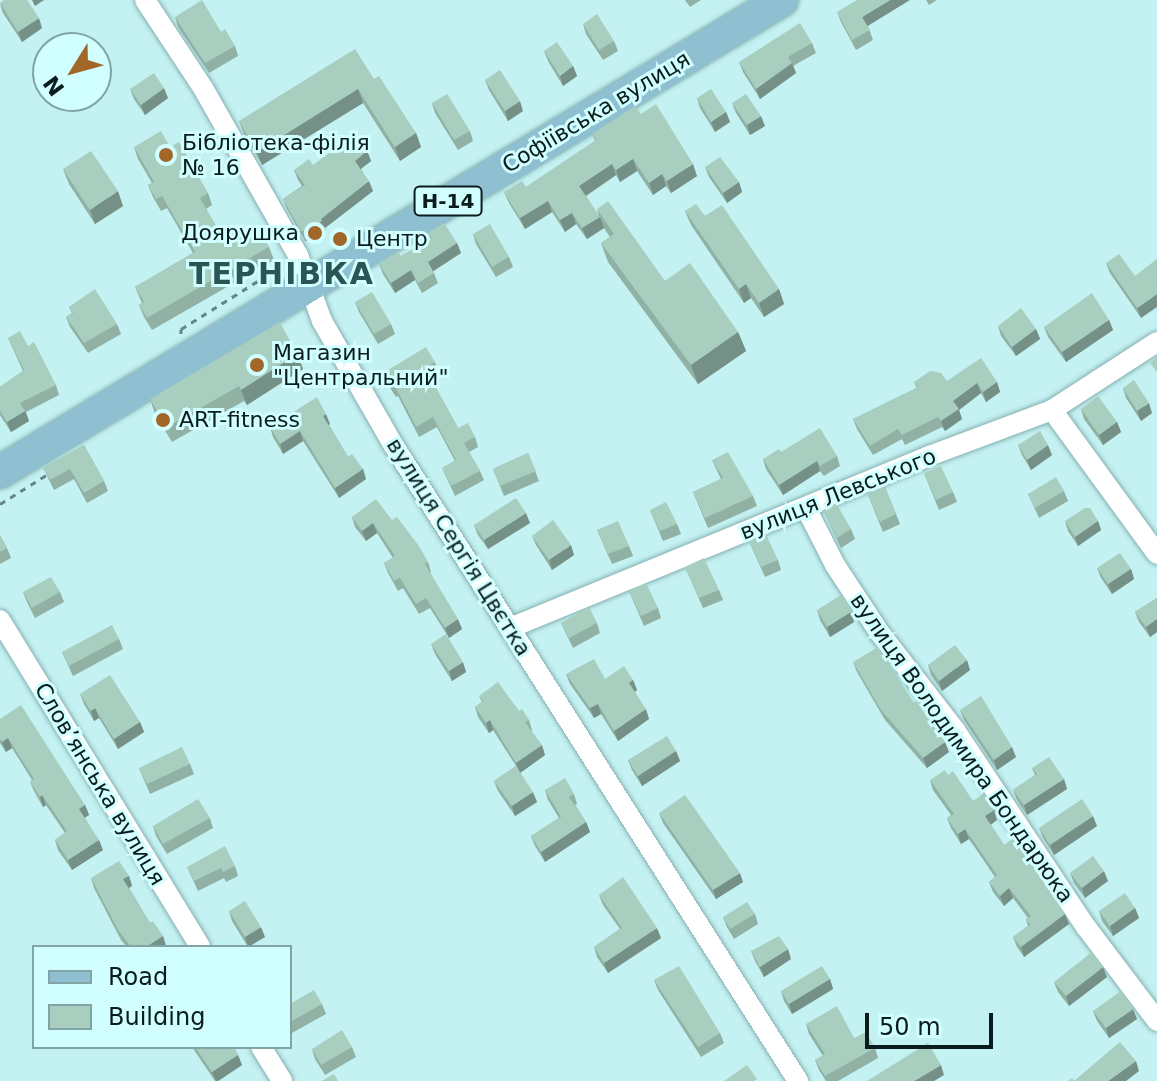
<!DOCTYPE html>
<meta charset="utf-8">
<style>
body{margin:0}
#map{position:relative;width:1157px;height:1081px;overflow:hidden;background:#c4f1f2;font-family:"DejaVu Sans",sans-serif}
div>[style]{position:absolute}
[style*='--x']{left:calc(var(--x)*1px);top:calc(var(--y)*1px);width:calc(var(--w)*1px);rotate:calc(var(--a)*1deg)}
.path>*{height:3px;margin-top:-1.5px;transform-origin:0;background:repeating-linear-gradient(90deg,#668585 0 6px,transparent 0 12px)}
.roads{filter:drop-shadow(0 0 2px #85b0b1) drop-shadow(0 0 2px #85b0b1)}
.minor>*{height:20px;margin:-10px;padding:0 10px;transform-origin:10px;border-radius:10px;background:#fff}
.primary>*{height:32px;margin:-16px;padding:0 16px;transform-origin:16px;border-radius:16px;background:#8ec0d1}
.wall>*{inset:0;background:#90b1a4}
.shaded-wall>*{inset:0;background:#759086}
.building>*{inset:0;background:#a7cebf}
.dots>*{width:22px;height:22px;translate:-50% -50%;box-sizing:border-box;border:4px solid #d1feff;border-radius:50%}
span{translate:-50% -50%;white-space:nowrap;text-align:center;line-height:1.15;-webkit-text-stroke:6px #d1feff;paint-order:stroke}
.shield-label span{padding:2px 6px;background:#d1feff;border:2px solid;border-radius:6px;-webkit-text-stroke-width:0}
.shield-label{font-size:20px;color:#0b1c1c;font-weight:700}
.street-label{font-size:22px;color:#0b1c1c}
.poi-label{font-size:22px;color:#0b1c1c}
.left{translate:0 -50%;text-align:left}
.right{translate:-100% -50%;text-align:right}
.district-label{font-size:30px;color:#2b5455;font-weight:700;letter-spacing:2px}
.legend{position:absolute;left:32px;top:945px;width:260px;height:104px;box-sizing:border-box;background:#d1feff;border:2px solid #82a4a4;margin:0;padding:10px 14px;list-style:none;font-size:24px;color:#0b1c1c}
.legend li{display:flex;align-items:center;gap:16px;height:40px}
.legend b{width:40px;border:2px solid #82a4a4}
.north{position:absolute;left:32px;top:32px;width:80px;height:80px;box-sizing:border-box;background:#d1feff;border:2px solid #82a4a4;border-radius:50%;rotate:233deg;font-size:22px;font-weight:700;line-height:32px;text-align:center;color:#0b1c1c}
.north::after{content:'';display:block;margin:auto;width:28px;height:36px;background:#a26629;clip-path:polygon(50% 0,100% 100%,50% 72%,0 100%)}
.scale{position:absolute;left:865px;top:1013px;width:128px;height:36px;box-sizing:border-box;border:4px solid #0b1c1c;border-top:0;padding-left:10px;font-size:24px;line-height:28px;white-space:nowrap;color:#0b1c1c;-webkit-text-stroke:6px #d1feff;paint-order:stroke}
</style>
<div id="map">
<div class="path">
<div style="--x:181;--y:334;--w:5;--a:-90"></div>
<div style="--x:181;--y:329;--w:119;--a:-32"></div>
<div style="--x:0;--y:504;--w:57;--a:-32"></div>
</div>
<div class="roads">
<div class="minor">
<div style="--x:145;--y:0;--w:105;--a:56.6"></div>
<div style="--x:203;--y:88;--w:192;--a:60.4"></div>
<div style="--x:298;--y:255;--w:70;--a:70"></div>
<div style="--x:322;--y:321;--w:144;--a:60.1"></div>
<div style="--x:394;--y:446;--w:753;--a:57.53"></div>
<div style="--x:1052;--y:410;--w:178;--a:53.9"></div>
<div style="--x:806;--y:508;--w:64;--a:63"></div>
<div style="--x:835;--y:565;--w:80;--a:56.7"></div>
<div style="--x:879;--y:632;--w:124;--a:52.2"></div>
<div style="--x:955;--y:730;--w:237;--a:56.4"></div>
<div style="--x:1086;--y:927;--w:118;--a:52.9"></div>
<div style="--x:0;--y:620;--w:383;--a:58.5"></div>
<div style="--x:510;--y:628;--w:453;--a:-22.3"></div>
<div style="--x:929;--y:456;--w:131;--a:-20.5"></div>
<div style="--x:1052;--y:410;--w:125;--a:-32.9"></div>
<div style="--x:261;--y:1047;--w:40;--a:58"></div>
</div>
<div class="primary">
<div style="--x:0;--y:472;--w:913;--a:-31.11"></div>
</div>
</div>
<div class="wall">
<div style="clip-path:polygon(685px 0,701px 0,690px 7px)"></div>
<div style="clip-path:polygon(926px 0,937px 0,929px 5px)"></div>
<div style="clip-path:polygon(0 3px,42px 28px,22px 42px,3px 13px)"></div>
<div style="clip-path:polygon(837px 12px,868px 26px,873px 40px,856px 50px,841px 22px)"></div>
<div style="clip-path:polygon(175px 17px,221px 32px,235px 46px,238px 56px,209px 73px,178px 27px)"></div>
<div style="clip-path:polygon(583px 24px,614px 41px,618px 51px,603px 60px,586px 34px)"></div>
<div style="clip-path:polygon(812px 43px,816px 53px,793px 66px,796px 73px,760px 99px,743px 72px,739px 62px)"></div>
<div style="clip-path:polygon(544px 51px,573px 66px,577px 76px,563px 86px,548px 61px)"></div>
<div style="clip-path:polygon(374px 79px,416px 133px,421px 147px,400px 161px,363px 103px,262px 165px,244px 134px,239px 121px)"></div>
<div style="clip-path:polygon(485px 80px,523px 111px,508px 121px,489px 90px)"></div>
<div style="clip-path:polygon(130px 89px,168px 98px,145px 115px,134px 99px)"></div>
<div style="clip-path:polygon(697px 98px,726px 112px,730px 122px,715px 132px,700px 108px)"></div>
<div style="clip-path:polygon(432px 103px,470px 131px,473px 141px,458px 150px,435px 113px)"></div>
<div style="clip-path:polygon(732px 103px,765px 126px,750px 135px,736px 113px)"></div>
<div style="clip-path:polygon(641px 114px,697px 176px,671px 193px,666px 186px,653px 195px,637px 171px,620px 182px,616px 175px,586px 196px,599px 216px,597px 209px,665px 281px,738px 332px,746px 351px,698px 384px,608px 262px,601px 243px,610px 237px,604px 228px,587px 239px,576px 224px,565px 232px,552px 212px,525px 229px,509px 203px,504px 192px,526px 187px,595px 141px,592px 134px)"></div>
<div style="clip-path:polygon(134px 147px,170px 147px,208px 193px,212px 205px,206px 209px,222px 236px,245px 234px,269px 247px,274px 260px,152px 330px,144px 317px,139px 305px,142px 303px,135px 287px,193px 253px,167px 208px,161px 211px,153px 197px,148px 185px,152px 183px,138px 159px)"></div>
<div style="clip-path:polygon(367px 151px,371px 161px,361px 169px,373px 191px,325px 228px,326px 231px,311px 241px,305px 241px,287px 209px,283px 199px,302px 186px,298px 180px,294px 170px)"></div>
<div style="clip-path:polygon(705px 167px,739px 182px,742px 192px,727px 203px,709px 177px)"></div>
<div style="clip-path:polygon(63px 169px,123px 206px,95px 224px,69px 184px)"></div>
<div style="clip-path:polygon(685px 211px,705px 216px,779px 289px,784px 304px,764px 317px,751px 298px,744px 303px,691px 225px)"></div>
<div style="clip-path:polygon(428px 233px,457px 243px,461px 253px,433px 271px,438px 283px,422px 293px,415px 280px,395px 293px,383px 274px,379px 264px,401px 256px,431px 240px)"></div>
<div style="clip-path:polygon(473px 234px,509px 257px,513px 267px,496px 277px,476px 244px)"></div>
<div style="clip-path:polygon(1106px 263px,1135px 276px,1141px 318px,1110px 273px)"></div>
<div style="clip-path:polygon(355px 302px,391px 324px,395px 334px,378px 344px,359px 312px)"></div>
<div style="clip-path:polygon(69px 307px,117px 324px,121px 334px,88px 353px,70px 327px,66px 317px,72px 313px)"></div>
<div style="clip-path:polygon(1109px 320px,1113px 330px,1066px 362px,1048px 337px,1044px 327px)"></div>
<div style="clip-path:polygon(998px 326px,1036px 329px,1040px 339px,1016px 356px,1001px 336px)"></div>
<div style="clip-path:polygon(8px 338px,28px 346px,56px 385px,59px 395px,26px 412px,29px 421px,11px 432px,0 415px,0 387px,23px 371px)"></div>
<div style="clip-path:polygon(297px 354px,303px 369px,247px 405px,244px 401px,172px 442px,155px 414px,150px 399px)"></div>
<div style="clip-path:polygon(435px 362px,438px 372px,430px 377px,458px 428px,475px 437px,478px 447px,469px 452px,480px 471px,484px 480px,455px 496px,442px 468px,455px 461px,437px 427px,419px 437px,398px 396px,396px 397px,387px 383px,383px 373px)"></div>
<div style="clip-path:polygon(947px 381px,997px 382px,1000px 392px,986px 402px,981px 393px,959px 410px,962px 419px,945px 431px,942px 427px,905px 445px,902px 439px,873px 455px,857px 429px,853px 419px,917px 388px,914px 382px)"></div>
<div style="clip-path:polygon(1123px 388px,1152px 413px,1141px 421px,1126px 398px)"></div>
<div style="clip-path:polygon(1081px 409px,1117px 422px,1121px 432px,1103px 445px,1084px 419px)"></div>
<div style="clip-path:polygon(330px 424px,329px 425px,348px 457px,363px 469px,366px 479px,339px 498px,303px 441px,283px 454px,273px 437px,270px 427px)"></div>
<div style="clip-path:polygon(84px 445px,104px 481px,108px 491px,87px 503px,74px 479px,54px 490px,43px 468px)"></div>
<div style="clip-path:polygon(1018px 445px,1052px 455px,1031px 470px,1022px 455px)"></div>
<div style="clip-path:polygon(781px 452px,837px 456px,840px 466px,824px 476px,820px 471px,783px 495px,766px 469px,763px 459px)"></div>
<div style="clip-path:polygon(528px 453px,539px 481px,504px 496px,493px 469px)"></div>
<div style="clip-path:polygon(712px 460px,753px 496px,757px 506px,708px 528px,693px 492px,721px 479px)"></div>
<div style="clip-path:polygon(924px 473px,953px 492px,957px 502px,939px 510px)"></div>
<div style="clip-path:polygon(885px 487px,900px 524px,883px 532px,868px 495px)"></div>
<div style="clip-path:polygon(1064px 491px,1068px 501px,1039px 518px,1028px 494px)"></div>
<div style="clip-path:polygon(650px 510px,677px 524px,681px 534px,663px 541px)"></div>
<div style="clip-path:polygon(823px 510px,851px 529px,855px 539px,841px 548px)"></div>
<div style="clip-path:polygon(352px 517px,392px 520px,428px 562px,431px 572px,430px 573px,462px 629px,449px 638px,430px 608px,419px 614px,403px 588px,398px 591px,388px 573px,384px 563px,393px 558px,377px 533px,366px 541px,355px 527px)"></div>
<div style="clip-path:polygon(1065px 521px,1098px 521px,1101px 530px,1078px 546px,1068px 531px)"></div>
<div style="clip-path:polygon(530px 523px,488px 549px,478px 535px,474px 525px)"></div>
<div style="clip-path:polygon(597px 530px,629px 546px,633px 556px,612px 564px)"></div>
<div style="clip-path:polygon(0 535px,7px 548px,11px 558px,0 564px)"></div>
<div style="clip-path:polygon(532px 536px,574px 555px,552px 570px,536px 545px)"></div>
<div style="clip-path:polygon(748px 539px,778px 560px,781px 570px,765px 577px)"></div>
<div style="clip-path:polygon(685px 567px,719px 590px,723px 600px,703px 608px)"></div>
<div style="clip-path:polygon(1097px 568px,1131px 569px,1134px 579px,1112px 594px,1101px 578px)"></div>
<div style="clip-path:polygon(629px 591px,658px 608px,661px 618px,644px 626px)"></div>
<div style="clip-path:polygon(23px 592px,60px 592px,64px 602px,35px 618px,27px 602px)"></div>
<div style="clip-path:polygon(1157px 598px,1157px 632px,1150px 637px,1139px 622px,1135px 612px)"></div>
<div style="clip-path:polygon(817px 610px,851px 612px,854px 622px,830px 637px,820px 620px)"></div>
<div style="clip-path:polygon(561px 623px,597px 623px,600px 633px,573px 648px)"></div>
<div style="clip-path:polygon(119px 639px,123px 649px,73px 676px,62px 652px)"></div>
<div style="clip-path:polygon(431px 644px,466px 672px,452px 681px,435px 654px)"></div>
<div style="clip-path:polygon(853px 662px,914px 703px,949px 752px,927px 768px,885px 720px,857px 672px)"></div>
<div style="clip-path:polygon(928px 665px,970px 670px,942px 691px,931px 675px)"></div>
<div style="clip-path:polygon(566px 674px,605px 679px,633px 680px,637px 690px,635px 692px,649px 719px,618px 741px,601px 714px,594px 718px,570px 684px)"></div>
<div style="clip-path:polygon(80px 694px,140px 722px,144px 732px,118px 749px,99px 718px,94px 721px,84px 704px)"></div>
<div style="clip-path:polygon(479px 696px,519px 711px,529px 720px,532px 730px,531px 731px,545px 755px,520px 773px,537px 802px,515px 816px,498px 791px,494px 781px,516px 766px,493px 730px,489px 733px,478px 717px,475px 707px,482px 702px)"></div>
<div style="clip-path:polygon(960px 710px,1016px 757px,997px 770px,964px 720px)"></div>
<div style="clip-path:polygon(0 719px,85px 805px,89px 815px,85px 818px,103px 850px,72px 870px,58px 850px,55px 840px,65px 833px,46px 805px,43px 807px,34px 791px,30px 782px,32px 780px,12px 748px,6px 752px,0 743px)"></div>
<div style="clip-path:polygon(676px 751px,680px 761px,642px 786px,632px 770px,628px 760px)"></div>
<div style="clip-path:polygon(190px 764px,194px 774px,150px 794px,139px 768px)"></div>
<div style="clip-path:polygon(1032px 768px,1064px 779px,1067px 789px,1027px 815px,1017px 800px,1013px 790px,1035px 775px)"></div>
<div style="clip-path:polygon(948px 775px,973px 801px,997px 820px,991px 825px,1004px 845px,1065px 914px,1069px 924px,1024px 957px,1017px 947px,1013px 937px,1028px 926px,1026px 919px,1028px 918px,1013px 898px,1004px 906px,993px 892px,989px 882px,995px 877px,969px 839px,961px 844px,951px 828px,947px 818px,951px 815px,933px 790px,930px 780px)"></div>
<div style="clip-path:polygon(545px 790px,574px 794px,577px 804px,575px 805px,586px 822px,590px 832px,545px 862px,535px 846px,531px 836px,559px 818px,548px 800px)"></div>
<div style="clip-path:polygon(659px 813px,743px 882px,716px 899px,663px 823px)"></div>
<div style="clip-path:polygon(210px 818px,213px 828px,167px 854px,156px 836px,153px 826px)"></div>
<div style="clip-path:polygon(1097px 826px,1054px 855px,1043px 838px,1039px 828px)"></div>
<div style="clip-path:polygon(235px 866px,238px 876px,226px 882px,224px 878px,198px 891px,187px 867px)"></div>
<div style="clip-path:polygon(1070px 873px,1108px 881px,1085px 898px,1074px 883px)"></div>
<div style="clip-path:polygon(129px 876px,132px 886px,129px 888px,150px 923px,163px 936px,166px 946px,165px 947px,127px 947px,121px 940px,94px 888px,91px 878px)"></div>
<div style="clip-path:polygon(599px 895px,661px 938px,608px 973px,597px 957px,594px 947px,620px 929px,603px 905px)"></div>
<div style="clip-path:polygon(1135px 908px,1139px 918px,1113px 936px,1102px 921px,1099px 911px)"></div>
<div style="clip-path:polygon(229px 911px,265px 937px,248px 947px,232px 921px)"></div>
<div style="clip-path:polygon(755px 914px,758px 924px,734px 939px,727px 927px,723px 917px)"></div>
<div style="clip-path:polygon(751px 951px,791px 959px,764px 977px,755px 961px)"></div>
<div style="clip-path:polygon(1107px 977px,1069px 1006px,1058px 992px,1054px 982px)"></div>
<div style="clip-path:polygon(830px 979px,833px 989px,792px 1014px,784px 1001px,781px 991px)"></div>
<div style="clip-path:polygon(654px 980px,720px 1033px,724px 1043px,701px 1057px,658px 990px)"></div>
<div style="clip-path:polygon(290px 1004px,322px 1004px,326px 1014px,290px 1034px)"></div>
<div style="clip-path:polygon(1093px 1011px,1137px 1019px,1109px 1038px,1097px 1021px)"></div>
<div style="clip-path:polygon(806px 1024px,854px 1038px,875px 1048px,878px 1058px,838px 1081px,826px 1081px,819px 1070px,815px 1060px,823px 1056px,809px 1034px)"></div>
<div style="clip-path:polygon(192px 1047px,234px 1047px,242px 1065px,218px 1081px,215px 1081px)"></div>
<div style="clip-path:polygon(352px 1047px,356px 1057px,325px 1075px,315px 1059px,312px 1049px)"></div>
</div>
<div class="shaded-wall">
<div style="clip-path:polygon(32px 0,44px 0,35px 6px)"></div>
<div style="clip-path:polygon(890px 0,910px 0,866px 27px,862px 17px)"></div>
<div style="clip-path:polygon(39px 18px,42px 28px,22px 42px,18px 32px)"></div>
<div style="clip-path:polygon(792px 63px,796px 73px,760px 99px,756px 89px)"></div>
<div style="clip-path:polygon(573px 66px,577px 76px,563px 86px,560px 76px)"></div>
<div style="clip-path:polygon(164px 88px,168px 98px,145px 115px,141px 105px)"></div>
<div style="clip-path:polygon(358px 89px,363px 103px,262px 165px,257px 152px)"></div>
<div style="clip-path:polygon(520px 101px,523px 111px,508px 121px,505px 111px)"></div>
<div style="clip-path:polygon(726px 112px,730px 122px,715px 132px,711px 122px)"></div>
<div style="clip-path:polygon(761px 116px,765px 126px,750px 135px,747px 125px)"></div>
<div style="clip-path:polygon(416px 133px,421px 147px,400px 161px,395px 147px)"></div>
<div style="clip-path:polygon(367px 151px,371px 161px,358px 171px,355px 161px)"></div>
<div style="clip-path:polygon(633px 159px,637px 171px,620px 182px,616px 170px)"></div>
<div style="clip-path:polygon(612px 164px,616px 175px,584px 197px,579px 186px)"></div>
<div style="clip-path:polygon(693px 164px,697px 176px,671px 193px,667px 181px)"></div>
<div style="clip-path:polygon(662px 174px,666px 186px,653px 195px,649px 183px)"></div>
<div style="clip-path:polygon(369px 181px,373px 191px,325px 228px,326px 231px,311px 241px,307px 231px,321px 219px)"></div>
<div style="clip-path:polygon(739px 182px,742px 192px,727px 203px,723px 193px)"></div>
<div style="clip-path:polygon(118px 191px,123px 206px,95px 224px,90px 210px)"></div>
<div style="clip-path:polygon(548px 201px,552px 212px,525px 229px,520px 218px)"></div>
<div style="clip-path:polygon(572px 213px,576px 224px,565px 232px,560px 220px)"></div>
<div style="clip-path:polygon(600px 217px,604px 228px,587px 239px,582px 228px)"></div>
<div style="clip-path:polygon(457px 243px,461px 253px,432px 272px,428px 262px)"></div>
<div style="clip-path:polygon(411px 270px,415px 280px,395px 293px,391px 283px)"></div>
<div style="clip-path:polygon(746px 284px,751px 298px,744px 303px,739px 289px)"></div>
<div style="clip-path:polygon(779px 289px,784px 304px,764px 317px,759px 303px)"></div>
<div style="clip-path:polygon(1157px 294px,1157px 307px,1141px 318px,1137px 308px)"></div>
<div style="clip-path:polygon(1109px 320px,1113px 330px,1066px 362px,1062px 352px)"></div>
<div style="clip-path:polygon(1036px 329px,1040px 339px,1016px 356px,1012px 347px)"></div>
<div style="clip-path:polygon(738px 332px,746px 351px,698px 384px,691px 365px)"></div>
<div style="clip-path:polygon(297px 354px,303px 369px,247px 405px,241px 390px)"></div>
<div style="clip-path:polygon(997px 382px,1000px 392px,986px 402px,983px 392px)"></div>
<div style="clip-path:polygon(977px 383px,981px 393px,959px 410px,962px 419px,945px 431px,941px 421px,953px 401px)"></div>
<div style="clip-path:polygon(1149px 403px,1152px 413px,1141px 421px,1137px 411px)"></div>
<div style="clip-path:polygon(25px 411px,29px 421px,11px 432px,7px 422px)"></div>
<div style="clip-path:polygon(326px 414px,330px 424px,327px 426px,323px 416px)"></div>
<div style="clip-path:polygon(1117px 422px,1121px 432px,1103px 445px,1099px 435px)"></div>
<div style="clip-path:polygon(300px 431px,303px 441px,283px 454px,280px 444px)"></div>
<div style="clip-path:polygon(1048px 445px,1052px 455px,1031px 470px,1027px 460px)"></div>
<div style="clip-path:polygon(817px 461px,820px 471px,783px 495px,779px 485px)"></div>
<div style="clip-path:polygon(363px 469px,366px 479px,339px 498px,335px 488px)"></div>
<div style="clip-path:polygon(526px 513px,530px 523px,488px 549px,484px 540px)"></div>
<div style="clip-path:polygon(1098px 521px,1101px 530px,1078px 546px,1075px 537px)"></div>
<div style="clip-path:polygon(373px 523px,377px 533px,366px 541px,362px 531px)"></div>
<div style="clip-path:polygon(571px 545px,574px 555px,552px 570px,549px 560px)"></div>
<div style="clip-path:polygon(1131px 569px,1134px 579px,1112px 594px,1108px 584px)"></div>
<div style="clip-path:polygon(851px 612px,854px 622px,830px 637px,827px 627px)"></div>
<div style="clip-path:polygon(458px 619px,462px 629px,449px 638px,445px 628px)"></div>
<div style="clip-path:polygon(1157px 619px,1157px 632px,1150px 637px,1146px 627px)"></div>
<div style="clip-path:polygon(967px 660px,970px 670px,942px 691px,939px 681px)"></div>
<div style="clip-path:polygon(463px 662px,466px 672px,452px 681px,449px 671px)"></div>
<div style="clip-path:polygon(633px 680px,637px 690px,633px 693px,629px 683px)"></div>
<div style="clip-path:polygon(598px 704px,601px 714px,594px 718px,590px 708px)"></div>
<div style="clip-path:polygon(95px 708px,99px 718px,94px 721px,91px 711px)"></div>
<div style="clip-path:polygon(646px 709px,649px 719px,618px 741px,614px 731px)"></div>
<div style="clip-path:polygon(490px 720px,493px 730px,489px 733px,486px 723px)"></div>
<div style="clip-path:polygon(140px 722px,144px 732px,118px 749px,114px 739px)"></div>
<div style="clip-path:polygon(8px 738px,12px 748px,6px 752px,2px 742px)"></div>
<div style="clip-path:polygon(945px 742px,949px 752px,927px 768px,923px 758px)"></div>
<div style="clip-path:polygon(542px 745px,545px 755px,520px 773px,516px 763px)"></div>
<div style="clip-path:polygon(1012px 747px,1016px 757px,997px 770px,994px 760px)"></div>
<div style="clip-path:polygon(676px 751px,680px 761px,642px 786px,638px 776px)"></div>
<div style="clip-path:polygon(1064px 779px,1067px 789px,1027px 815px,1024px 805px)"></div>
<div style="clip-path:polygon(533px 792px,537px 802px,515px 816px,512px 806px)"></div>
<div style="clip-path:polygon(42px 795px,46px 805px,43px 807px,40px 797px)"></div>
<div style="clip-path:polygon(85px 805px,89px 815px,82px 819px,79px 809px)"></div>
<div style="clip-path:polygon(994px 810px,997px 820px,988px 826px,985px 816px)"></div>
<div style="clip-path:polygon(1093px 816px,1097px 826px,1054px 855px,1050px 845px)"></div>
<div style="clip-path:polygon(586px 822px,590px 832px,545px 862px,541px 852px)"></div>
<div style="clip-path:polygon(965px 829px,969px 839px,961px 844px,958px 834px)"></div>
<div style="clip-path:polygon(99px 840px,103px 850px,72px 870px,68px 860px)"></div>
<div style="clip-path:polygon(1104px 871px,1108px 881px,1085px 898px,1082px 888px)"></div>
<div style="clip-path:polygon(740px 873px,743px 882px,716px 899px,713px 890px)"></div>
<div style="clip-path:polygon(129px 876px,132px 886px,127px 889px,123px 879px)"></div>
<div style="clip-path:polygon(1009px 888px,1013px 898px,1004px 906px,1000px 896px)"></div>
<div style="clip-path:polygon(1135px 908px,1139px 918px,1113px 936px,1110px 926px)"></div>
<div style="clip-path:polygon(1065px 914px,1069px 924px,1024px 957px,1021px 947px)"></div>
<div style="clip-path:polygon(261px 927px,265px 937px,248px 947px,245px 937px)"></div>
<div style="clip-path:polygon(657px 928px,661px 938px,608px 973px,604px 963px)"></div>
<div style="clip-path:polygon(163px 936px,166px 946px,146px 947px)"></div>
<div style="clip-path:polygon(788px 949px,791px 959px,764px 977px,760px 967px)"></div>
<div style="clip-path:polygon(1103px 967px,1107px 977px,1069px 1006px,1066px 996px)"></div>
<div style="clip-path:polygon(830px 979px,833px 989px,792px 1014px,789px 1004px)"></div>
<div style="clip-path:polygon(1133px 1009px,1137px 1019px,1109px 1038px,1106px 1028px)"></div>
<div style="clip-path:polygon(238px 1055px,242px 1065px,218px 1081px,216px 1081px,212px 1072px)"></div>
<div style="clip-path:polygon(1136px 1061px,1139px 1071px,1126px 1081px,1108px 1081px)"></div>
<div style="clip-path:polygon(941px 1065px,944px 1075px,934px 1081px,914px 1081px)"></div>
</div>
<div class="building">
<div style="clip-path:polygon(4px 0,27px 0,39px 18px,18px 32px,0 3px)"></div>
<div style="clip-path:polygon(202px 0,221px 32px,225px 29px,235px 46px,205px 63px,175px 17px)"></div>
<div style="clip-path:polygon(857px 0,890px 0,862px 17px,870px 30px,852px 40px,837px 12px)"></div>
<div style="clip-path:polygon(597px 14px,614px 41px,599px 50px,583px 24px)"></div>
<div style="clip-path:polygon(800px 23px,812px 43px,788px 57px,792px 63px,756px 89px,739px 62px)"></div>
<div style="clip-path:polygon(557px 42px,573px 66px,560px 76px,544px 51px)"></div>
<div style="clip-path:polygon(355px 49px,374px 79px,379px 76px,416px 133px,395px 147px,358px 89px,257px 152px,239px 121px)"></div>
<div style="clip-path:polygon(500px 70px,520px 101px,505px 111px,485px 80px)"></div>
<div style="clip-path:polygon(154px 73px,164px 88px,141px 105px,130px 89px)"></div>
<div style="clip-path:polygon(711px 89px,726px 112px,711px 122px,697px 98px)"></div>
<div style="clip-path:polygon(447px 94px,470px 131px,454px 140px,432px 103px)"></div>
<div style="clip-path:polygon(746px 94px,761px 116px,747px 125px,732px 103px)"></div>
<div style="clip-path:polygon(656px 104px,693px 164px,667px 181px,662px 174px,649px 183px,633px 159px,616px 170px,612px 164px,579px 186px,600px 217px,582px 228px,572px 213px,560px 220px,548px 201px,520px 218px,504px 192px,522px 181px,526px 187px,596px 140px,592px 134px,635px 106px,641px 114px)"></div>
<div style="clip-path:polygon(161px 131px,170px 147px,179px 142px,208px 193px,200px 198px,222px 236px,240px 226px,245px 234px,258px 227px,269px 247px,147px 318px,139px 305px,144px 302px,135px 287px,195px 252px,162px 196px,156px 199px,148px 185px,154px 182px,134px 147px)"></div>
<div style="clip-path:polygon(355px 134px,367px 151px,355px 161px,369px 181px,321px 219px,322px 221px,307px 231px,301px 231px,283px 199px,305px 185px,294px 170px,309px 159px,313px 165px)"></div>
<div style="clip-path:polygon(91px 151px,118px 191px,90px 210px,63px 169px)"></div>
<div style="clip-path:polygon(720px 157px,739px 182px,723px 193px,705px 167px)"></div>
<div style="clip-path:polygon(608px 201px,665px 281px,690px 263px,738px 332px,691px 365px,601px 243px,614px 234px,597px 209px)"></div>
<div style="clip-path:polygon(696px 204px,705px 216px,722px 205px,779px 289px,759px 303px,746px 284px,739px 289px,685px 211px)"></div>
<div style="clip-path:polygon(444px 223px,457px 243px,428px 262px,434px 273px,418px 283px,411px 270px,391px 283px,379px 264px,398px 252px,401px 256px,432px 239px,428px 233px)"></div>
<div style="clip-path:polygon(490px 224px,509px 257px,492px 267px,473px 234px)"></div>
<div style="clip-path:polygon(1119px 254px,1135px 276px,1157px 259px,1157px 294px,1137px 308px,1106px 263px)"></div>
<div style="clip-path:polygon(95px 289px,117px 324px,84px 343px,66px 317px,73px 313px,69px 307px)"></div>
<div style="clip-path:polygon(372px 292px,391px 324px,374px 334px,355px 302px)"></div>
<div style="clip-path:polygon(1092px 293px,1109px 320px,1062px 352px,1044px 327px)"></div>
<div style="clip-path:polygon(1021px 308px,1036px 329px,1012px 347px,998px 326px)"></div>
<div style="clip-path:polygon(280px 322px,297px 354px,241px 390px,239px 386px,167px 427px,150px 399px)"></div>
<div style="clip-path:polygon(20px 331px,28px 346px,34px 342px,56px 385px,20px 403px,25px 411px,7px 422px,0 411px,0 387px,24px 370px,8px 338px)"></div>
<div style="clip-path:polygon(426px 347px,435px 362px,425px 368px,458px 428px,468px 423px,475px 437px,464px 443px,480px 471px,451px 486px,442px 468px,456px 460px,433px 417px,416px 427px,395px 386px,392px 387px,383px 373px)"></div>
<div style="clip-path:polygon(1157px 357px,1157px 372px,1150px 363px)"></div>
<div style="clip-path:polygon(981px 358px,997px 382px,983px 392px,977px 383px,953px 401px,959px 409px,941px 421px,938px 417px,902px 435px,898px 429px,870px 446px,853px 419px,918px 387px,914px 382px,930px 371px,941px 373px,947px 381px)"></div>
<div style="clip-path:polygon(1134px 380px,1149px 403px,1137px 411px,1123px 388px)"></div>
<div style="clip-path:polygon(1098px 396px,1117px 422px,1099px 435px,1081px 409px)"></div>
<div style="clip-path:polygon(317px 397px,326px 414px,323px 416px,348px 457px,352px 454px,363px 469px,335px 488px,300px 431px,280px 444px,270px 427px)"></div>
<div style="clip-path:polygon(820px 428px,837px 456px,820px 466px,817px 461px,779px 485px,763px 459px,779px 449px,781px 452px)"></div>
<div style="clip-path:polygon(1040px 431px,1048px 445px,1027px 460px,1018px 445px)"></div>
<div style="clip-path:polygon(84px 445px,104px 481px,84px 493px,70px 469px,50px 480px,43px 468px)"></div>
<div style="clip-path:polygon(728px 452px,753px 496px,705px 518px,693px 492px,723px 478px,712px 460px)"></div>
<div style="clip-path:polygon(528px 453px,536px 471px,500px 486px,493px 469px)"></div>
<div style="clip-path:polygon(941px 466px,953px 492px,936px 500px,924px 473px)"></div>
<div style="clip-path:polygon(1056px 477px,1064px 491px,1035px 508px,1028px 494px)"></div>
<div style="clip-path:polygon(885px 487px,896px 514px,880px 522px,868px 495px)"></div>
<div style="clip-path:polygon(516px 498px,526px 513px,484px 540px,474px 525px)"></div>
<div style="clip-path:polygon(376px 499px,392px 520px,397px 517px,419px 546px,428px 562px,425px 564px,458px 619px,445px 628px,426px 598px,416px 604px,400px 578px,394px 581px,384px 563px,395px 556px,373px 523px,362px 531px,352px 517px)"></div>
<div style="clip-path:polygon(666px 502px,677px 524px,660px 531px,650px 510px)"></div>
<div style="clip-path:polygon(836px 503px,851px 529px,837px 538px,823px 510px)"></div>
<div style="clip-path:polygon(1085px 508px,1090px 508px,1098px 521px,1075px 537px,1065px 521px)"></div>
<div style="clip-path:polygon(553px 520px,571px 545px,549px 560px,532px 536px)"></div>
<div style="clip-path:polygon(618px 521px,629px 546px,608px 554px,597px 530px)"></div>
<div style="clip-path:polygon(765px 532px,778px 560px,761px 567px,748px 539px)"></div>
<div style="clip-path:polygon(0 535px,7px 548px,0 552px)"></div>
<div style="clip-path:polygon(1120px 553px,1131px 569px,1108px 584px,1097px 568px)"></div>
<div style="clip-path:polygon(704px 558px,719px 590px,699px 598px,685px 567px)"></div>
<div style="clip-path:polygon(51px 577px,60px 592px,32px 608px,23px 592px)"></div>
<div style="clip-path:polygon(646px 583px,658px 608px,641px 616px,629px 591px)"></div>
<div style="clip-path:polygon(841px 595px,851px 612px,827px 627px,817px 610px)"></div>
<div style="clip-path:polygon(1157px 598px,1157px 619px,1146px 627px,1135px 612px)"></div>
<div style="clip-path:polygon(589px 607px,597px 623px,569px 638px,561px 623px)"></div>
<div style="clip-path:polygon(112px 625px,119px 639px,69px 666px,62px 652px)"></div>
<div style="clip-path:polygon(446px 634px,463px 662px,449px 671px,431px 644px)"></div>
<div style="clip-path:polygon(955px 645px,967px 660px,939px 681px,928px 665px)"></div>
<div style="clip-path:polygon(878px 647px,914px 703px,916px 701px,945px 742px,923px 758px,881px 710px,853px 662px)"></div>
<div style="clip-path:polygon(594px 659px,605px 679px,624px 666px,633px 680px,629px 683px,646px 709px,614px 731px,598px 704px,590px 708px,566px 674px)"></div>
<div style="clip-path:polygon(110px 675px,140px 722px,114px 739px,95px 708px,91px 711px,80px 694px)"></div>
<div style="clip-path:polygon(498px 682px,519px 711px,522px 709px,529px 720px,525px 722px,542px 745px,516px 763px,490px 720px,486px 723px,475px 707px,483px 701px,479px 696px)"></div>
<div style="clip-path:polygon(981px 696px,1012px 747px,994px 760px,960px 710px)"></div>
<div style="clip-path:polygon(21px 705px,85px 805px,79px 809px,99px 840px,68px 860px,55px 840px,67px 831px,42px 795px,40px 797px,30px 782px,34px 779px,8px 738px,2px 742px,0 739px,0 719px)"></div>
<div style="clip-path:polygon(667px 736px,676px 751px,638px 776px,628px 760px)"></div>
<div style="clip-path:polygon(182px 747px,190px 764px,147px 784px,139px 768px)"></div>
<div style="clip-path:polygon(1049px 757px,1064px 779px,1024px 805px,1013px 790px,1037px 774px,1032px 768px)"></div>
<div style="clip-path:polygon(516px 766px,533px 792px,512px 806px,494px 781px)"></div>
<div style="clip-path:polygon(945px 770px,948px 775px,953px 771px,973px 801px,983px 794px,994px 810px,985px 816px,1004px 845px,1014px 838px,1065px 914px,1021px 947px,1013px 937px,1030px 925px,1026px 919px,1031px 916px,1009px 888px,1000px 896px,989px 882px,997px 875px,965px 829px,958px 834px,947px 818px,954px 814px,930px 780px)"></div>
<div style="clip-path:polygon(565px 778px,574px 794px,569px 797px,586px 822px,541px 852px,531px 836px,561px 817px,545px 790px)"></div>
<div style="clip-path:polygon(685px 795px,740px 873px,713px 890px,659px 813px)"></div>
<div style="clip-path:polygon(198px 799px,210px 818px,163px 844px,153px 826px)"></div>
<div style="clip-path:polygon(1082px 799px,1093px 816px,1050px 845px,1039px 828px)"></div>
<div style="clip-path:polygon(225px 846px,235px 866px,223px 872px,221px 868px,194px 881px,187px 867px)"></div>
<div style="clip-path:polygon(1093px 856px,1104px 871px,1082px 888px,1070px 873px)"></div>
<div style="clip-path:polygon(119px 861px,129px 876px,123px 879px,150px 923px,153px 921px,163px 936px,146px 947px,131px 947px,118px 930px,91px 878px)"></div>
<div style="clip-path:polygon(623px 877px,657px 928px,604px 963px,594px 947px,622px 928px,599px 895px)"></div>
<div style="clip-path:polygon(1125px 893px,1135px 908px,1110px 926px,1099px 911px)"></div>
<div style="clip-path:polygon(245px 901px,261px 927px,245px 937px,229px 911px)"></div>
<div style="clip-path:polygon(747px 902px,755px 914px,730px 929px,723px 917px)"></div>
<div style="clip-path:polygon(779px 936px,788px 949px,760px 967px,751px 951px)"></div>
<div style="clip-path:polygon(1092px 952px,1103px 967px,1066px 996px,1054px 982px)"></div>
<div style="clip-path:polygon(679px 966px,720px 1033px,698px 1047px,654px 980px)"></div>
<div style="clip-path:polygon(822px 966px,830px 979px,789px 1004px,781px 991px)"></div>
<div style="clip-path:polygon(314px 990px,322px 1004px,290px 1022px,290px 1004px)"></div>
<div style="clip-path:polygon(1121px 991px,1133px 1009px,1106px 1028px,1093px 1011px)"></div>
<div style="clip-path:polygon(837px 1006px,854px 1038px,866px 1032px,875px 1048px,825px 1076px,815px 1060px,825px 1054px,806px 1024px)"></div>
<div style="clip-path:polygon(342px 1030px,352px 1047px,321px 1065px,312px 1049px)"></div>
<div style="clip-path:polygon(1120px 1042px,1136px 1061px,1108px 1081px,1068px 1081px,1072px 1078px,1074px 1081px)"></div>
<div style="clip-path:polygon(928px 1043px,941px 1065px,914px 1081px,867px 1081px)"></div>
<div style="clip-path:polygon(195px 1047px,234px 1047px,238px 1055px,212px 1072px)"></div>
<div style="clip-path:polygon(747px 1065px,757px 1079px,754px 1081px,724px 1081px)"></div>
<div style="clip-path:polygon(334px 1074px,338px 1081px,322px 1081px)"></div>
</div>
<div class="dots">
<div style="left:166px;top:155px;background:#a26629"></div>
<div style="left:315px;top:233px;background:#a26629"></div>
<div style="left:340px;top:239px;background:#a26629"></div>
<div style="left:257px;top:365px;background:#a26629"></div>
<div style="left:163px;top:420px;background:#a26629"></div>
</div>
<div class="shield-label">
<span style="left:448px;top:201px">Н-14</span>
</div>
<div class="street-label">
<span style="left:596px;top:112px;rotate:-31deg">Софіївська вулиця</span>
<span style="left:838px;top:494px;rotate:-22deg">вулиця Левського</span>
<span style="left:459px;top:547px;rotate:58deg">вулиця Сергія Цвєтка</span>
<span style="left:962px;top:748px;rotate:55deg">вулиця Володимира Бондарюка</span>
<span style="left:100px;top:784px;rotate:59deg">Словʼянська вулиця</span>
</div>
<div class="poi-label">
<span class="left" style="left:182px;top:155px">Бібліотека-філія<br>№ 16</span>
<span class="right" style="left:299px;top:233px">Доярушка</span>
<span class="left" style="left:356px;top:239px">Центр</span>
<span class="left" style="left:273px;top:365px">Магазин<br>"Центральний"</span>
<span class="left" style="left:179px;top:420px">ART-fitness</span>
</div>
<div class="district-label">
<span style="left:282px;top:274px">ТЕРНІВКА</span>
</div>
<ul class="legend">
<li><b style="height:10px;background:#8ec0d1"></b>Road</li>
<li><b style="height:22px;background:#a7cebf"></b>Building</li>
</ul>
<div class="north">N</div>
<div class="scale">50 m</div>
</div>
